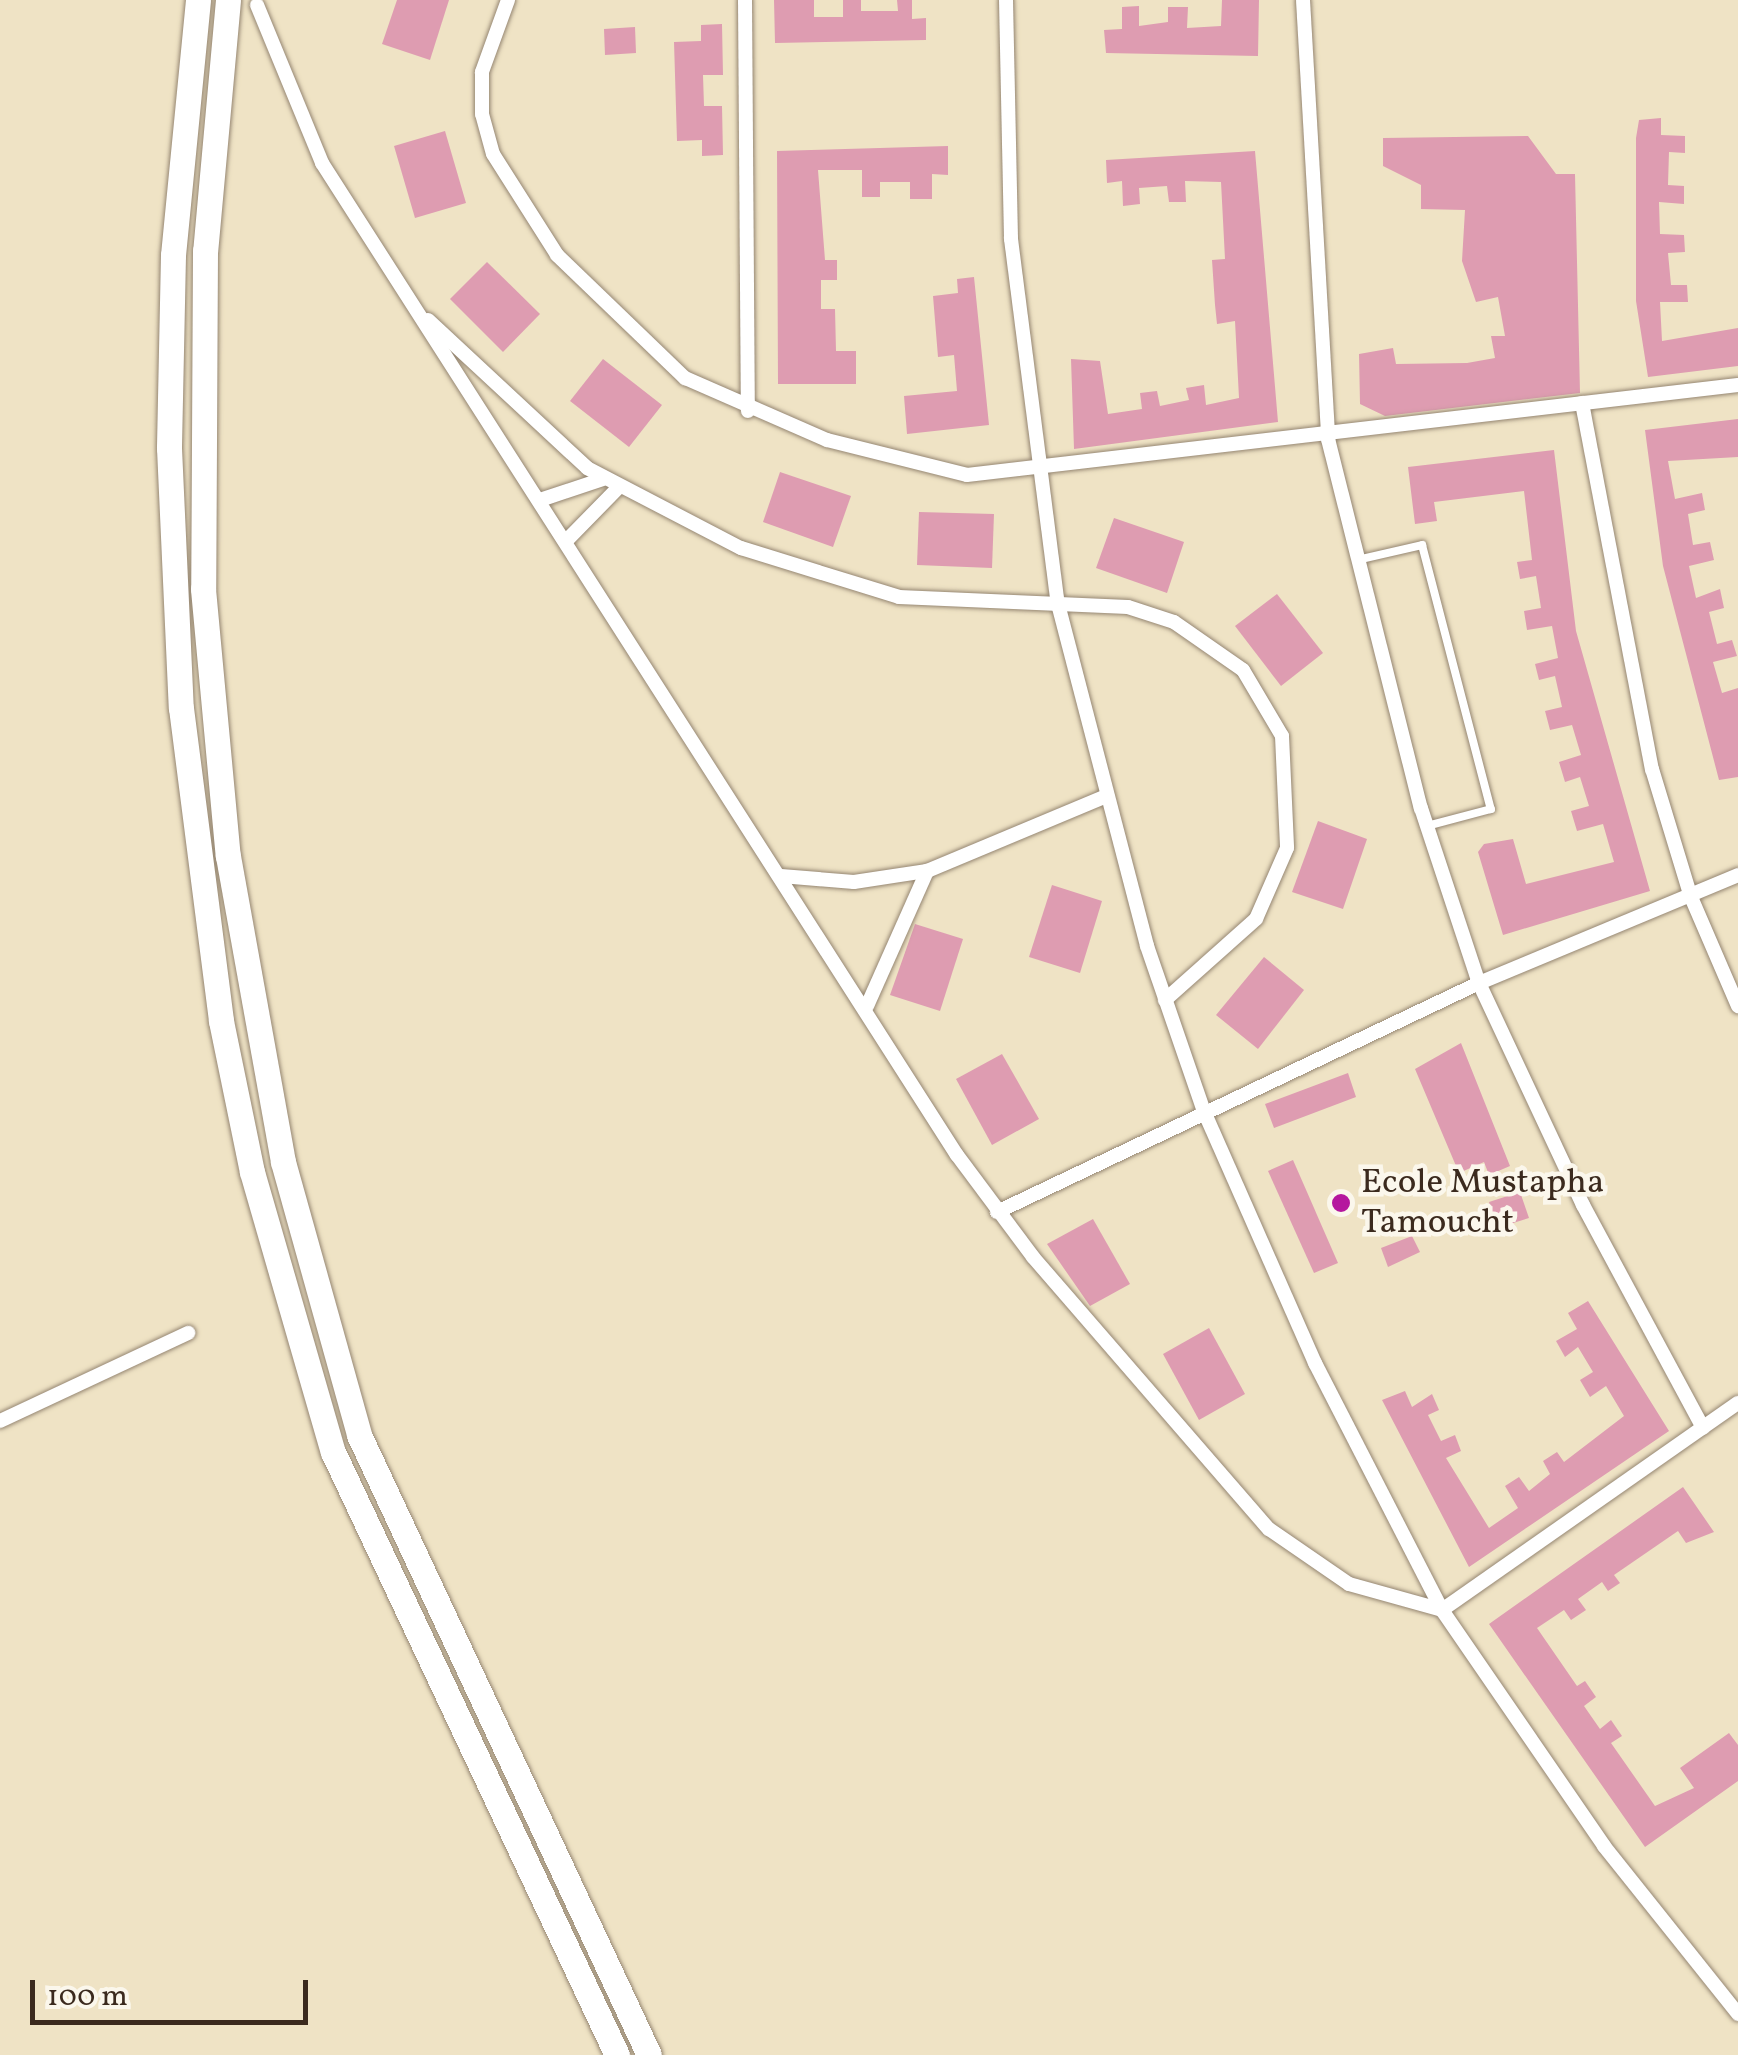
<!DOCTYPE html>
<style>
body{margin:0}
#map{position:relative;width:1738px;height:2055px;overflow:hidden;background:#efe3c5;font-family:Vollkorn,serif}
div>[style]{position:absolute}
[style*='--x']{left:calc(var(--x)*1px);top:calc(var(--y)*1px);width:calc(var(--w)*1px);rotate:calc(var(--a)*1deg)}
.building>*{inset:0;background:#de9cb1}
.roads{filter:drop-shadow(0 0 2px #958672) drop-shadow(0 0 2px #958672)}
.lane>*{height:8px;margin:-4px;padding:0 4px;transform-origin:4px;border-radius:4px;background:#fff}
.street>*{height:14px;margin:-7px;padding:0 7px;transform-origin:7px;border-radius:7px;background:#fff}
.highway>*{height:25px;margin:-12.5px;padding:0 12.5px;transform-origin:12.5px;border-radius:12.5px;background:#fff}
.dots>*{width:28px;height:28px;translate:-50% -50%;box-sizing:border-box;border:5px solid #fbf7ec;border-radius:50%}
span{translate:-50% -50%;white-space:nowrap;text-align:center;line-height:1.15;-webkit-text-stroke:9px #fbf7ec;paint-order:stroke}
.poi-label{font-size:35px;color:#3b2a1e}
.left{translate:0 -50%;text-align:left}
.scale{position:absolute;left:30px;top:1980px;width:278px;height:45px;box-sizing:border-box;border:5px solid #3b2a1e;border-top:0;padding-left:12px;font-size:30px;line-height:35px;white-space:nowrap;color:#3b2a1e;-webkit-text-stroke:8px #fbf7ec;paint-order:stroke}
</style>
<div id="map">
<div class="building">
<div style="clip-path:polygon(397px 0,449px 0,430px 60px,382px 44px)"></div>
<div style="clip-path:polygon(774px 0,814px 0,814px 17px,843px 17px,843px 0,861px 0,861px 11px,898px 11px,897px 0,912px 0,912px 19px,926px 18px,926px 40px,775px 43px)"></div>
<div style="clip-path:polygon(1222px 0,1259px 0,1258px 56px,1106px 53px,1104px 30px,1122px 29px,1122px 7px,1139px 6px,1139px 26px,1168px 22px,1168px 7px,1188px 7px,1187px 28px,1221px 26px)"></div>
<div style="clip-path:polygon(722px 24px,723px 75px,703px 75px,704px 106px,722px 106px,723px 155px,702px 156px,702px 140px,677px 141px,674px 42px,701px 41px,701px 25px)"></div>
<div style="clip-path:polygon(635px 27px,636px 53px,605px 55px,604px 29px)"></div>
<div style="clip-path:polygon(1661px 118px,1661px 135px,1685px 136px,1685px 153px,1669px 152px,1668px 185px,1684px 186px,1684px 204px,1659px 202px,1660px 234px,1684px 235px,1685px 252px,1668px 253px,1671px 285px,1687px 285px,1688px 302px,1660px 302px,1662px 341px,1738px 328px,1738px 366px,1648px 377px,1636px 301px,1636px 138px,1639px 120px)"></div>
<div style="clip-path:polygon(445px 131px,466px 203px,415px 218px,394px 146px)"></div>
<div style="clip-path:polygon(1528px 136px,1556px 174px,1575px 174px,1580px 393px,1385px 416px,1360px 404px,1359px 354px,1393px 348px,1396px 364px,1467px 363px,1495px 358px,1491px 336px,1505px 336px,1498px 297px,1476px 302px,1462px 261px,1465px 210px,1421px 209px,1421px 185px,1383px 166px,1383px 138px)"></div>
<div style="clip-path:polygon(948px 146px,948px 175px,932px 174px,932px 199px,910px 199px,910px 182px,880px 182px,880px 197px,862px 197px,862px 170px,818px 170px,825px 260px,837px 260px,837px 280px,821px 280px,821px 309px,835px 309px,836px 351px,856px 351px,856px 384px,778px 384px,777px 151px)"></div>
<div style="clip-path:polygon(1255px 151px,1278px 422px,1074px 449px,1071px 359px,1100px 361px,1108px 414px,1142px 409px,1140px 393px,1157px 391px,1160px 406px,1189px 400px,1186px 388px,1204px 385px,1206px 405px,1239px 398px,1235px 321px,1217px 324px,1215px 305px,1212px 260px,1225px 259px,1221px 182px,1185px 181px,1186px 202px,1169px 202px,1167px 186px,1139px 188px,1140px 204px,1123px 206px,1122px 181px,1107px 183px,1106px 160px)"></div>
<div style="clip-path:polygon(487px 262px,540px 314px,503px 352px,450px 299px)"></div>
<div style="clip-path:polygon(974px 277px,989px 425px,907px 434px,904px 396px,957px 391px,954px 355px,938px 357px,933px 296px,958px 293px,957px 279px)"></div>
<div style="clip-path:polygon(603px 359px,662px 405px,629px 447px,570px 401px)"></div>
<div style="clip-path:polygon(1738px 419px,1738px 457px,1668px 461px,1675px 499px,1702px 493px,1705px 510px,1688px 514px,1693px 545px,1710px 542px,1714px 560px,1689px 566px,1696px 598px,1720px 589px,1724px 608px,1709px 612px,1717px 644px,1732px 640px,1737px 656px,1713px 662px,1722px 693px,1738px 688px,1738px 777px,1719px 780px,1663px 566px,1645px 430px)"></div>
<div style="clip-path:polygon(1554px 450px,1576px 631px,1650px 891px,1503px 935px,1478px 852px,1484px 844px,1513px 839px,1526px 884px,1614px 862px,1603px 824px,1577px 831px,1571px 811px,1589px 806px,1580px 777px,1565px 782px,1559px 762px,1581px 755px,1572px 725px,1550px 730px,1545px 711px,1562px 707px,1555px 676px,1539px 680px,1535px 664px,1558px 658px,1552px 626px,1527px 630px,1524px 611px,1541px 608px,1536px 576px,1520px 579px,1517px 562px,1532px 560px,1524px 491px,1434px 502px,1437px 521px,1415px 524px,1408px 467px)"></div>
<div style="clip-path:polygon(780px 472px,851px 496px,833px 547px,763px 522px)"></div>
<div style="clip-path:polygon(919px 512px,994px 514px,992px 568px,917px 565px)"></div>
<div style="clip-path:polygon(1114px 518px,1184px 542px,1167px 593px,1096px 568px)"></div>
<div style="clip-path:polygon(1277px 594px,1323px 653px,1281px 686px,1235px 626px)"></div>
<div style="clip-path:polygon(1318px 821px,1367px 839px,1343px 909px,1292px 892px)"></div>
<div style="clip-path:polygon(1052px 885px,1102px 901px,1080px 973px,1029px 957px)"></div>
<div style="clip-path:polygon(915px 924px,963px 939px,940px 1011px,890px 995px)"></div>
<div style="clip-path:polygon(1264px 957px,1304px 990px,1258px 1049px,1216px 1015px)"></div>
<div style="clip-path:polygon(1461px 1043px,1510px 1166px,1489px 1175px,1484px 1162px,1459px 1173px,1415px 1069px)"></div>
<div style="clip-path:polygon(1002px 1054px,1039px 1119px,992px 1145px,956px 1079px)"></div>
<div style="clip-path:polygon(1348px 1073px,1356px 1097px,1274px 1128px,1265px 1104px)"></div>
<div style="clip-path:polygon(1293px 1160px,1338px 1263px,1314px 1273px,1268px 1171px)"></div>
<div style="clip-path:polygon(1520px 1192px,1529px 1218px,1497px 1228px,1489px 1202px)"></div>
<div style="clip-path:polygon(1093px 1219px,1130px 1284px,1090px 1306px,1047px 1244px)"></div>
<div style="clip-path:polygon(1412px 1236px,1420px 1252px,1388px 1267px,1381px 1248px)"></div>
<div style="clip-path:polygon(1588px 1301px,1669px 1431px,1469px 1567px,1382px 1400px,1405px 1391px,1412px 1407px,1432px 1394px,1439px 1410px,1428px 1415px,1441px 1441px,1455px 1435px,1461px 1451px,1446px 1458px,1489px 1528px,1518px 1508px,1505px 1486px,1519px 1477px,1529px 1491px,1550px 1474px,1543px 1461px,1557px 1452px,1564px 1462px,1624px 1416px,1606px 1386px,1590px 1397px,1580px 1380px,1593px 1372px,1578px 1347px,1565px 1357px,1556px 1341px,1577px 1329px,1568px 1313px)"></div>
<div style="clip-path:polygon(1209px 1328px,1245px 1394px,1199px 1420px,1163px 1354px)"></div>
<div style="clip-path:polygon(1683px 1487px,1714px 1532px,1686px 1543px,1678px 1531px,1614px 1575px,1620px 1583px,1608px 1591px,1602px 1582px,1578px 1599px,1586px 1610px,1571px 1620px,1564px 1610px,1537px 1628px,1577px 1686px,1585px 1681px,1596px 1697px,1584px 1706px,1600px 1729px,1611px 1720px,1622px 1736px,1611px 1743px,1655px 1806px,1694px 1788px,1680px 1768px,1729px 1733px,1738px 1745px,1738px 1781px,1645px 1847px,1489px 1624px)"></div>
</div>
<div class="roads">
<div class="lane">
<div style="--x:1357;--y:560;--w:67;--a:-13"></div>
<div style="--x:1422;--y:545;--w:273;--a:75.4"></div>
<div style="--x:1491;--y:809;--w:66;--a:165.1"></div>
</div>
<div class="street">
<div style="--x:508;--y:0;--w:77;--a:109.9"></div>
<div style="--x:482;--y:72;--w:42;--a:90"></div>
<div style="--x:482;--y:114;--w:41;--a:74.6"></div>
<div style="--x:493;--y:154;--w:120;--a:57.6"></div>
<div style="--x:557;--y:255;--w:178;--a:43.9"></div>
<div style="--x:685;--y:378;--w:155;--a:23.6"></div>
<div style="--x:827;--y:440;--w:144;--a:14"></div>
<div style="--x:967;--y:475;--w:776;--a:-6.66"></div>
<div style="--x:745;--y:0;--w:411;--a:89.6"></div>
<div style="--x:1006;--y:0;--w:239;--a:88.8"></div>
<div style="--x:1011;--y:239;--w:368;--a:82.7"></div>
<div style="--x:1058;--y:604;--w:353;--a:75.4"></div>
<div style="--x:1147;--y:946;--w:172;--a:71"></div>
<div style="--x:1203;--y:1109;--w:278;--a:66.2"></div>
<div style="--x:1315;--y:1363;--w:278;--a:62.8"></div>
<div style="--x:1442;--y:1610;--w:286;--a:55.5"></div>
<div style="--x:1604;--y:1846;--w:215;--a:51.4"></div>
<div style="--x:1303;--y:0;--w:440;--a:86.7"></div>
<div style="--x:1328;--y:439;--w:381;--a:75.9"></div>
<div style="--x:1421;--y:808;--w:184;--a:71.7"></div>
<div style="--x:1479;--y:983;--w:245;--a:64.9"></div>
<div style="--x:1583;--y:1205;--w:253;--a:61.7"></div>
<div style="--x:257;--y:5;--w:171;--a:67.6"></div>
<div style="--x:322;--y:163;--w:1178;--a:57.38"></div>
<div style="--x:957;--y:1155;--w:127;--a:53.3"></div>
<div style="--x:1033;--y:1257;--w:360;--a:49.1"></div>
<div style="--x:1269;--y:1529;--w:97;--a:34.5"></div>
<div style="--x:1349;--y:1584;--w:97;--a:15.6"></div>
<div style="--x:1442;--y:1610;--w:361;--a:-35"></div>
<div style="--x:428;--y:320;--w:217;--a:42.9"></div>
<div style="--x:587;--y:468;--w:174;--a:27.5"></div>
<div style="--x:741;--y:548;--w:165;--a:17.2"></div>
<div style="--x:899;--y:597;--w:229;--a:2.5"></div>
<div style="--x:1128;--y:607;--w:48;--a:18.1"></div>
<div style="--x:1174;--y:622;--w:84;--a:34.8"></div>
<div style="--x:1243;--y:670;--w:77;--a:59.4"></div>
<div style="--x:1282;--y:736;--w:112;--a:87.4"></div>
<div style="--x:1287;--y:848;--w:77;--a:113.6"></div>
<div style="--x:1256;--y:919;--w:122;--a:138.3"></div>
<div style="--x:1582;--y:403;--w:373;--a:79.2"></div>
<div style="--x:1652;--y:769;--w:134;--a:73.1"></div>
<div style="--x:1691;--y:897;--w:119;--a:66.7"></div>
<div style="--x:540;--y:500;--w:66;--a:-18.4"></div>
<div style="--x:567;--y:540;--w:73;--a:-45.6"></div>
<div style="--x:781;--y:876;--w:73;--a:4.7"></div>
<div style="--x:854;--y:882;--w:74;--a:-8.6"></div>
<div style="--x:927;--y:871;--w:192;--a:-22.7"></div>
<div style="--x:867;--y:1006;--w:148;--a:-66"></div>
<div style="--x:997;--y:1212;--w:534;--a:-25.41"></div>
<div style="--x:1479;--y:983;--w:281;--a:-22.6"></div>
<div style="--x:0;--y:1421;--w:208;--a:-25.1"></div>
</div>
<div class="highway">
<div style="--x:198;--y:0;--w:256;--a:95.6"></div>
<div style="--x:173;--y:255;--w:193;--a:91.2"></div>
<div style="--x:169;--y:448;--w:260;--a:87.4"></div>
<div style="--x:181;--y:708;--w:316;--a:82.7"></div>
<div style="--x:221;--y:1021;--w:154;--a:78.4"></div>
<div style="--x:252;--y:1172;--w:291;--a:73.9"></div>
<div style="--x:333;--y:1452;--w:667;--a:64.78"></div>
<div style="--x:228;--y:0;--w:252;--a:95.2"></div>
<div style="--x:205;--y:251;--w:338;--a:90.3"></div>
<div style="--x:203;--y:589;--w:268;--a:84.7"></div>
<div style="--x:228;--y:856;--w:311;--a:79.8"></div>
<div style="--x:283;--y:1162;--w:283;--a:74.4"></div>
<div style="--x:359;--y:1435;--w:684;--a:64.93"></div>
</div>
</div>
<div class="dots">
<div style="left:1341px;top:1203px;background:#b5179e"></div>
</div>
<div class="poi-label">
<span class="left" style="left:1361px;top:1203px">Ecole Mustapha<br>Tamoucht</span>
</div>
<div class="scale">100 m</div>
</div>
